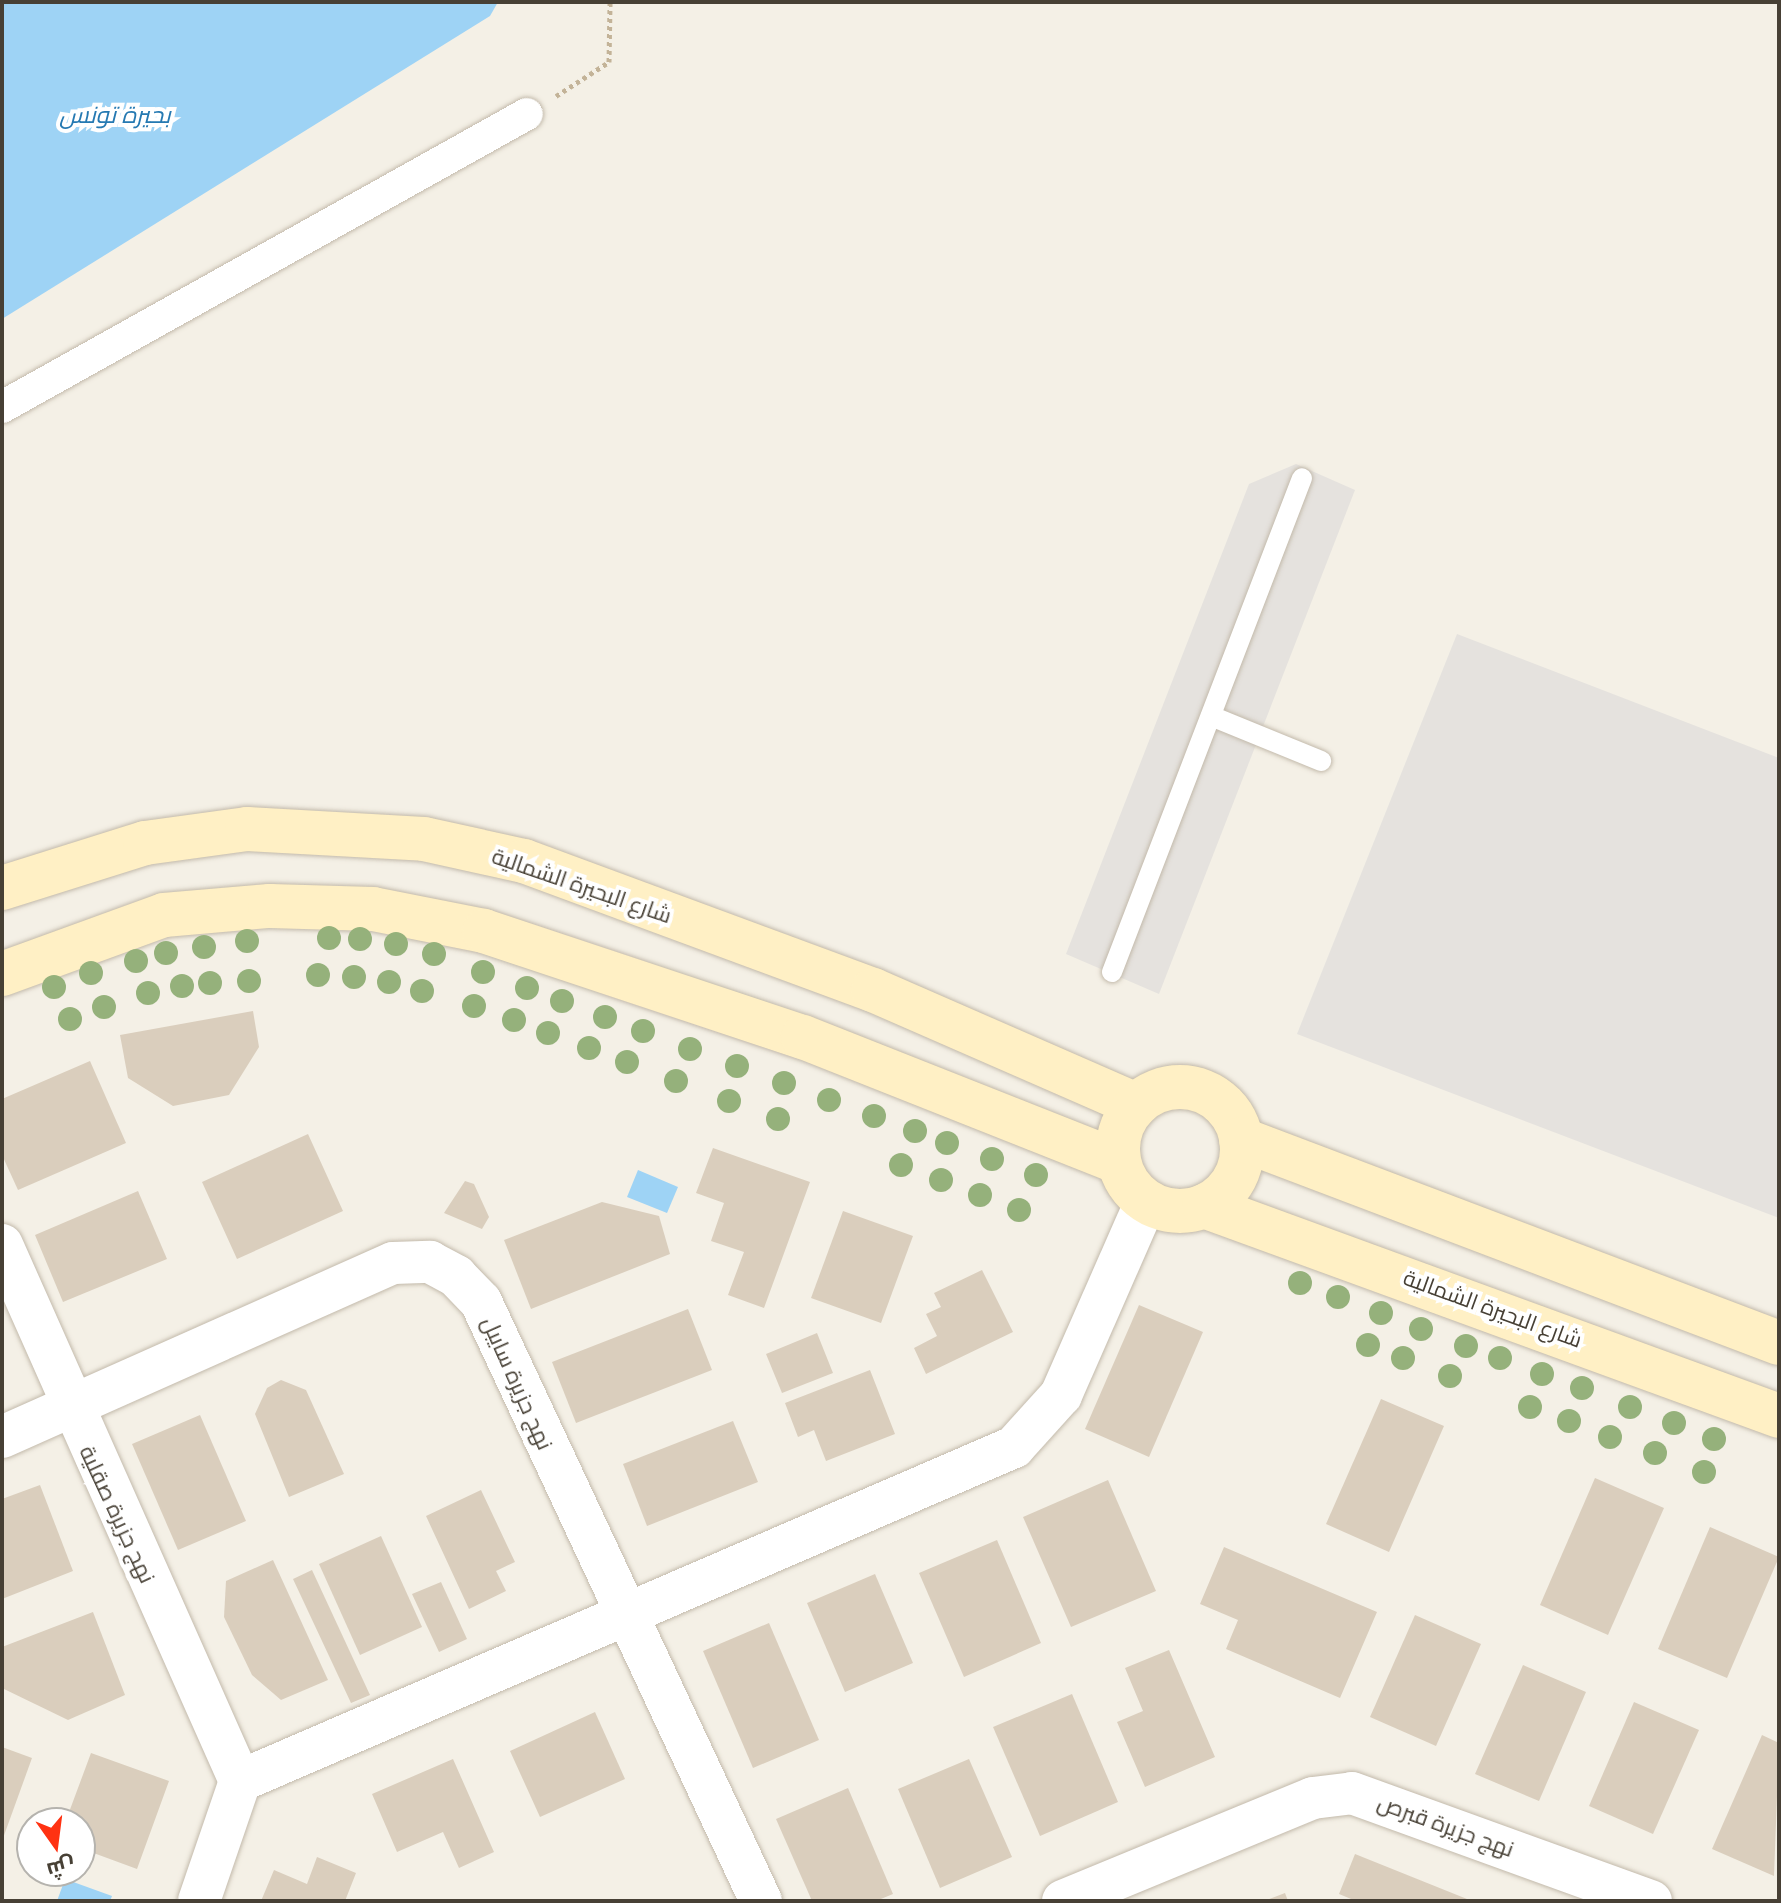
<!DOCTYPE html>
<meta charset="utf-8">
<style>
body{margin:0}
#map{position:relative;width:1781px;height:1903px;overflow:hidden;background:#f4f0e6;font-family:"IBM Plex Sans",Cairo,sans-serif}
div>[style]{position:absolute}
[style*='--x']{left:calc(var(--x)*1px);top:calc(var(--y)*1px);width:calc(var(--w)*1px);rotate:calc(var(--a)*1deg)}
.parking>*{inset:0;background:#e5e2de}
.water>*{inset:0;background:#9ed3f5}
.building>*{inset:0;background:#dacebd}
.path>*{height:5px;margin-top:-2.5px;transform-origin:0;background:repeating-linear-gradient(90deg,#c3b398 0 4px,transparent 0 8px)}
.roads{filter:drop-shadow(0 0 2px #c3baab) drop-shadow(0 0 2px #c3baab)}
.service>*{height:20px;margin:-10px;padding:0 10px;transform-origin:10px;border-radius:10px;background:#fff}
.pedestrian>*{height:32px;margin:-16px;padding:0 16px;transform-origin:16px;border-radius:16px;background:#fff}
.minor>*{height:42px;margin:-21px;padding:0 21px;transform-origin:21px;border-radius:21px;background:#fff}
.secondary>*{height:44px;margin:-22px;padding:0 22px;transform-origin:22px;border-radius:22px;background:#fff0c5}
.secondary>.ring{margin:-22px;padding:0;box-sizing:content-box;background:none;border:44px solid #fff0c5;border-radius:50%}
.trees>*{width:24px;height:24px;margin:-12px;border-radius:50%;background:#95b17b}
span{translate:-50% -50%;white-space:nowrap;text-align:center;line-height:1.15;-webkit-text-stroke:8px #fff;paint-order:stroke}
.street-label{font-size:22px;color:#474035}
.water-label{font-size:24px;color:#2579b2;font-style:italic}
.frame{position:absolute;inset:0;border:4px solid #474035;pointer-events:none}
.north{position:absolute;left:16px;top:1807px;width:80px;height:80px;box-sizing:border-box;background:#fff;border:2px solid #b5b3ae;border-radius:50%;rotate:166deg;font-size:22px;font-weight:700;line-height:32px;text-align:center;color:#474035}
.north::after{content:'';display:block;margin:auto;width:28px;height:36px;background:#ff3212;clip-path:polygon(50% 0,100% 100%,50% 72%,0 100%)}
</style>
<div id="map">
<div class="parking">
<div style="clip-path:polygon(1296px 464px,1355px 490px,1159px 994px,1066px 954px,1249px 484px)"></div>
<div style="clip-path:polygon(1457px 634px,1779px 758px,1779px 1218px,1297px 1034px)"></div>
</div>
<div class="water">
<div style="clip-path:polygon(2px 2px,498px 2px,490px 16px,2px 319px)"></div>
<div style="clip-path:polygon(638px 1170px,678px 1187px,667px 1213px,627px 1197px)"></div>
<div style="clip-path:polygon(65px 1879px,112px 1896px,110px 1901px,57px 1901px)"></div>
</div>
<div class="building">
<div style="clip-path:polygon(253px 1011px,259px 1047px,229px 1095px,173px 1106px,128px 1078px,120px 1035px)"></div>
<div style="clip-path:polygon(90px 1061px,126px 1143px,18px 1190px,2px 1155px,2px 1099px)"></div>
<div style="clip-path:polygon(308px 1134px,343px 1211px,237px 1259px,202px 1182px)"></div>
<div style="clip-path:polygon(713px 1148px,810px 1182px,764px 1308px,728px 1295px,744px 1252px,711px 1241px,724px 1203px,696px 1193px)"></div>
<div style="clip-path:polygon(465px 1181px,474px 1184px,489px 1217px,482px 1229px,444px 1213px)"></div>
<div style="clip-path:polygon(138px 1191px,167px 1259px,63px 1302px,35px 1235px)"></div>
<div style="clip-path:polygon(602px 1202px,659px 1216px,670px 1254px,531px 1309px,504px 1240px)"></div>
<div style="clip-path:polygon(843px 1211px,913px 1236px,881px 1323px,811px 1298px)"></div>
<div style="clip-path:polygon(982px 1270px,1013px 1332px,926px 1374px,914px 1348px,937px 1336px,926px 1314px,941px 1307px,934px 1293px)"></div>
<div style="clip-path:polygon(1139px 1305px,1203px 1332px,1149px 1457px,1085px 1429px)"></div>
<div style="clip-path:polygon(688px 1309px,712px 1370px,576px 1423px,552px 1362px)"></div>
<div style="clip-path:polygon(817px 1333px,833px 1373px,782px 1393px,766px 1354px)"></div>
<div style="clip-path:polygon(870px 1370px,895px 1434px,826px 1461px,814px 1430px,798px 1437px,785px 1403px)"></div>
<div style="clip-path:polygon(281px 1380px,306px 1390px,344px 1474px,289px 1497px,255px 1414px,267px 1388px)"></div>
<div style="clip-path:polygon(1381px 1399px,1444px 1426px,1389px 1552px,1326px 1524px)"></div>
<div style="clip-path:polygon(200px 1415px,246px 1521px,178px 1550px,132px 1444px)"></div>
<div style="clip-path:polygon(733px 1421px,758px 1482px,647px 1526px,623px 1464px)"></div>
<div style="clip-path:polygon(1595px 1478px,1664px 1508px,1608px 1635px,1540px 1605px)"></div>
<div style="clip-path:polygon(1108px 1480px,1156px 1591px,1071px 1627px,1023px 1517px)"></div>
<div style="clip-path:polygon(40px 1485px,73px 1571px,2px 1599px,2px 1499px)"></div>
<div style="clip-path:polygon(481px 1490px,515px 1562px,496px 1571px,506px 1591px,469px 1609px,426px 1516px)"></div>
<div style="clip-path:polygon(1710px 1527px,1779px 1557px,1727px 1678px,1658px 1649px)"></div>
<div style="clip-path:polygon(381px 1536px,422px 1627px,360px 1655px,319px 1564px)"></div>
<div style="clip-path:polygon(997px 1540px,1041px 1643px,964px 1677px,919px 1573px)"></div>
<div style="clip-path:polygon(1224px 1547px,1377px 1612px,1340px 1698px,1226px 1649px,1238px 1620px,1200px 1604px)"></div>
<div style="clip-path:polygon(273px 1560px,328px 1680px,281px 1700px,252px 1675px,224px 1617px,226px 1581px)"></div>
<div style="clip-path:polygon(312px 1570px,370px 1695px,351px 1703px,293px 1579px)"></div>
<div style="clip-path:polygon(875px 1574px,913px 1663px,845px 1692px,807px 1603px)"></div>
<div style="clip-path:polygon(441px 1582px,467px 1639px,439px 1652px,412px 1594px)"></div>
<div style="clip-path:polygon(93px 1612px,125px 1695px,68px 1720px,4px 1689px,2px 1647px)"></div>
<div style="clip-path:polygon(1415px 1615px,1481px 1644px,1436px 1746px,1370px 1717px)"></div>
<div style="clip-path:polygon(769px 1623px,819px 1740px,753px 1768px,703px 1651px)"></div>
<div style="clip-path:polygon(1169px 1650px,1215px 1757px,1145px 1787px,1117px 1722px,1143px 1711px,1125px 1668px)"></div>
<div style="clip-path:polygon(1523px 1665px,1586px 1692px,1539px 1801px,1475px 1774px)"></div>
<div style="clip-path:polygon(1072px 1694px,1118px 1802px,1040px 1836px,993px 1727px)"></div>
<div style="clip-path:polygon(1634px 1702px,1699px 1730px,1653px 1834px,1589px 1806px)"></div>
<div style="clip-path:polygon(595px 1712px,625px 1779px,540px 1817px,510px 1751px)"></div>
<div style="clip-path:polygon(1762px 1735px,1779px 1743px,1774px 1876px,1712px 1849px)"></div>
<div style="clip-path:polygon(2px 1747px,32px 1758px,2px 1841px)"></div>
<div style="clip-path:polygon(91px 1753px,169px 1781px,137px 1869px,80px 1848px,80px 1823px,65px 1823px)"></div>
<div style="clip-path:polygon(453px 1759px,494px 1852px,459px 1868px,443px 1832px,397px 1852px,372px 1794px)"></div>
<div style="clip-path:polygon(969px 1759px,1012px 1857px,940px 1888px,898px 1789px)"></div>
<div style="clip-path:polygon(848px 1788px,893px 1894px,876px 1901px,812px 1901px,776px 1819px)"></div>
<div style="clip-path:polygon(1355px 1854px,1472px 1901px,1356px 1901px,1339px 1894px)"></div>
<div style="clip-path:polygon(317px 1857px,356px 1873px,345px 1901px,261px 1901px,274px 1870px,307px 1884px)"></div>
<div style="clip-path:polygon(1285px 1893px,1288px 1901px,1264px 1901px)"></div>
</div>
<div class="path">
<div style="--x:556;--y:96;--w:63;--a:-32.7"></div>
<div style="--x:609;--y:62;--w:60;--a:-89"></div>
</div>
<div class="roads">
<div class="service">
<div style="--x:1211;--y:716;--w:119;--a:22.2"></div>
<div style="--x:1112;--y:972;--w:529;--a:-68.96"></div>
</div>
<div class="pedestrian">
<div style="--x:2;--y:407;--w:601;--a:-29.17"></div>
</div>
<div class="minor">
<div style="--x:2;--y:1245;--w:586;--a:66.06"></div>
<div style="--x:2;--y:1437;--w:428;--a:-24"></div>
<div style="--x:393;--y:1263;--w:37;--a:-2"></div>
<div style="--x:430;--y:1262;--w:30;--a:28"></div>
<div style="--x:456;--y:1276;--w:36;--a:46"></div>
<div style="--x:481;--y:1302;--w:661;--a:64.95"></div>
<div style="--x:199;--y:1901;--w:127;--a:-71.1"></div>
<div style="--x:240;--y:1781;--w:843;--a:-23.34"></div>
<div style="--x:1014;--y:1447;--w:70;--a:-47.9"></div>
<div style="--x:1061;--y:1395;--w:212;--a:-66.3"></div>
<div style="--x:1063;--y:1901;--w:270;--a:-22.4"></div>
<div style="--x:1313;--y:1798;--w:39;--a:-7"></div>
<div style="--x:1352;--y:1793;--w:318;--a:19.9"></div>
</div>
<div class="secondary">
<div style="--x:2;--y:888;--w:150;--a:-17.5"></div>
<div style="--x:145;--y:843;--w:103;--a:-7.8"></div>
<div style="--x:247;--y:829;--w:177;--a:3.2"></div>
<div style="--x:424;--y:839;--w:102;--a:12.4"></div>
<div style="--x:524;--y:861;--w:372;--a:20.3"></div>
<div style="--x:873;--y:990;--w:287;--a:23.6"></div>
<div style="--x:2;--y:974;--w:172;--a:-20"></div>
<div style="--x:164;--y:915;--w:106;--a:-4.9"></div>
<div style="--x:270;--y:906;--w:103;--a:1.7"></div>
<div style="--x:373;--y:909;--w:113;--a:11.2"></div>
<div style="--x:484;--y:931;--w:336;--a:18.4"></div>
<div style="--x:803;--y:1037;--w:340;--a:21.6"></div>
<div class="ring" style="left:1118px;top:1087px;width:80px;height:80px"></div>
<div style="--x:1241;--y:1139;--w:575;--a:20.77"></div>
<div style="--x:1204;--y:1206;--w:612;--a:20.06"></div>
</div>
</div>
<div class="trees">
<div style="left:329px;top:938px"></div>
<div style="left:360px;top:939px"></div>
<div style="left:247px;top:941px"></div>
<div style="left:396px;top:944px"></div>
<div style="left:204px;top:947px"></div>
<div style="left:166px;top:953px"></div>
<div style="left:434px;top:954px"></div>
<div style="left:136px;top:961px"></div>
<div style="left:483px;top:972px"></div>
<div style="left:91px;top:973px"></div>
<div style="left:318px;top:975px"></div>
<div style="left:354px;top:977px"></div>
<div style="left:249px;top:981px"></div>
<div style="left:389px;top:982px"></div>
<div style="left:210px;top:983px"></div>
<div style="left:182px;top:986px"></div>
<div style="left:54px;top:987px"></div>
<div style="left:527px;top:988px"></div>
<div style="left:422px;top:991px"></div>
<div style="left:148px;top:993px"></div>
<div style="left:562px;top:1001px"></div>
<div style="left:474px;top:1006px"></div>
<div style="left:104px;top:1007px"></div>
<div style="left:605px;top:1017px"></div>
<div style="left:70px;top:1019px"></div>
<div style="left:514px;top:1020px"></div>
<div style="left:643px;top:1031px"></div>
<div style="left:548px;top:1033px"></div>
<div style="left:589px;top:1048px"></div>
<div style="left:690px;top:1049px"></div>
<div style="left:627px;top:1062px"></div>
<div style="left:737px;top:1066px"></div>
<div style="left:676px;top:1081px"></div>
<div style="left:784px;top:1083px"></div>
<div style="left:829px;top:1100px"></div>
<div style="left:729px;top:1101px"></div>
<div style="left:874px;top:1116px"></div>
<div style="left:778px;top:1119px"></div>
<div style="left:915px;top:1131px"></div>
<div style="left:947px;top:1143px"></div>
<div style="left:992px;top:1159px"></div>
<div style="left:901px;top:1165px"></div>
<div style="left:1036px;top:1175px"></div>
<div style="left:941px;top:1180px"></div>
<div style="left:980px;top:1195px"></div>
<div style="left:1019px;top:1210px"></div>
<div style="left:1300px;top:1283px"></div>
<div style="left:1338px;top:1297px"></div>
<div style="left:1381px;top:1313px"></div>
<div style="left:1421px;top:1329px"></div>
<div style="left:1368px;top:1345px"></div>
<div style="left:1466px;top:1346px"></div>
<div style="left:1403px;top:1358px"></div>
<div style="left:1500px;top:1358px"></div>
<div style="left:1542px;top:1374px"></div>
<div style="left:1450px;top:1376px"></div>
<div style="left:1582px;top:1388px"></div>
<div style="left:1530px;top:1407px"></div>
<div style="left:1630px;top:1407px"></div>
<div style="left:1569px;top:1421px"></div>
<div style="left:1674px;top:1423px"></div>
<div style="left:1610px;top:1437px"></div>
<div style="left:1714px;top:1439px"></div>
<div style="left:1655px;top:1453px"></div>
<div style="left:1704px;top:1472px"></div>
</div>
<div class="street-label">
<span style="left:582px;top:885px;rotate:19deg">شارع البحيرة الشمالية</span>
<span style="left:1493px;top:1308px;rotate:20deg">شارع البحيرة الشمالية</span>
<span style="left:518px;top:1383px;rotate:66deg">نهج جزيرة سايبل</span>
<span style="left:118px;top:1514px;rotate:65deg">نهج جزيرة صقلية</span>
<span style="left:1446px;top:1825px;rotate:20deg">نهج جزيرة قبرص</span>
</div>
<div class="water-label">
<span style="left:115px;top:115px">بحيرة تونس</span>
</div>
<div class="frame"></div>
<div class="north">ش</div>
</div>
